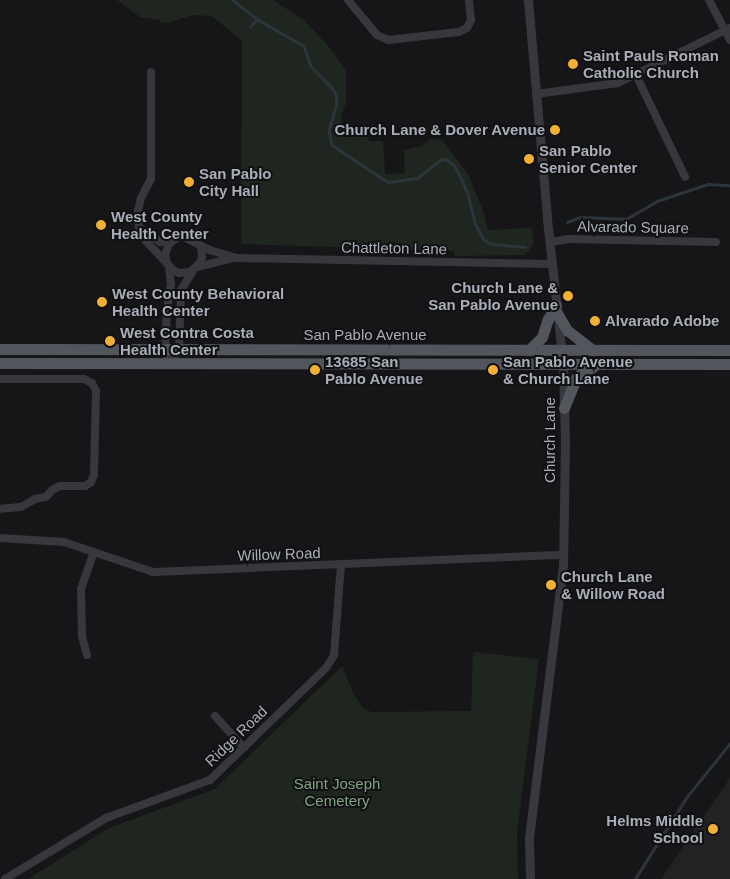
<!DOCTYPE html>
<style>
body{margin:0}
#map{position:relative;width:730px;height:879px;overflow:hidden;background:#161618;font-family:Helvetica,sans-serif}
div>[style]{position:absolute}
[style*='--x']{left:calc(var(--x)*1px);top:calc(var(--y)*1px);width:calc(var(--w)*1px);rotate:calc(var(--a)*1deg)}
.built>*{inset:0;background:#222225}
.green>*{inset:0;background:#1e261f}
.stream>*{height:2.5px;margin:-1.25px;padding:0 1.25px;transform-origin:1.25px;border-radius:1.25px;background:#2c353c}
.minor>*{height:8px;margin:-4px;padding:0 4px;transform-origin:4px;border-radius:4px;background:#37383d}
.tertiary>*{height:9px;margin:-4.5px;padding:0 4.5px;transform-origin:4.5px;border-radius:4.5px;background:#37383d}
.primary>*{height:11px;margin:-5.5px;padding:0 5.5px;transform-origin:5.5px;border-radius:5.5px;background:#53555c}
.dots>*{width:14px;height:14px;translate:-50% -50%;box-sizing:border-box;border:2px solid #111113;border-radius:50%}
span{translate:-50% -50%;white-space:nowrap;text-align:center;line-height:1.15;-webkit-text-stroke:4px #111113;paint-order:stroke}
.poi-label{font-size:15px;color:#a8adb8;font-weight:700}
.left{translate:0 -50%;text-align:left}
.right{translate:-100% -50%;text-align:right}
.street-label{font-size:15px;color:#a8adb8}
.park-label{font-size:15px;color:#7fa381}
</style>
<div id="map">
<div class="built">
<div style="clip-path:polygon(730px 778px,730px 879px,661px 879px)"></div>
</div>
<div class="green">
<div style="clip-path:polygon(117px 0,273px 0,304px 20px,330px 48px,346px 71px,346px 103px,341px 117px,343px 127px,367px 126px,369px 141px,383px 141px,385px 174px,405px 173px,404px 150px,422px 146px,430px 139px,442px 140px,468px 174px,482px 208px,488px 230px,532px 228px,534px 244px,525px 255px,454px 256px,454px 251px,241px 244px,242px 41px,212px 16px,193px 15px,167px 23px,160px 22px,160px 20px,140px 17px)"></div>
<div style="clip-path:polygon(473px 652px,539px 659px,517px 833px,518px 879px,28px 879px,109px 828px,215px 789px,342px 666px,354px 695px,364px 709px,372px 712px,471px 711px)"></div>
</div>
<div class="stream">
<div style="--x:233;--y:0;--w:31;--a:38"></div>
<div style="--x:257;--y:19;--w:54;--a:29.9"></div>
<div style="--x:304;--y:46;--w:21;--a:71"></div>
<div style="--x:311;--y:66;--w:30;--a:46"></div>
<div style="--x:332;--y:88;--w:7;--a:56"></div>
<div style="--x:336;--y:94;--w:9;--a:84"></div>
<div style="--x:337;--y:103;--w:29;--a:106"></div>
<div style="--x:329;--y:131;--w:14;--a:78"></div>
<div style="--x:332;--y:145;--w:67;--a:33.5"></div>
<div style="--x:388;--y:182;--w:29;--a:-8"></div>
<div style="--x:417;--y:178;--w:29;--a:-38"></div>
<div style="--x:440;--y:160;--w:6;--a:-9"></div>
<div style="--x:446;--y:159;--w:11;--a:38"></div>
<div style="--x:455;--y:166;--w:16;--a:63"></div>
<div style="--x:462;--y:180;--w:15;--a:67"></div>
<div style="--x:468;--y:194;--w:30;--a:76"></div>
<div style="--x:475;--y:223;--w:19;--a:62"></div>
<div style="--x:484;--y:240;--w:9;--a:27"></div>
<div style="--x:492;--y:244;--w:33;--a:5"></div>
<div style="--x:250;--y:27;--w:11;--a:-49"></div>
<div style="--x:567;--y:222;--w:15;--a:-20"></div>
<div style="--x:581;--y:217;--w:45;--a:2.5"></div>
<div style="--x:626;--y:219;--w:36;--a:-30"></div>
<div style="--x:657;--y:201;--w:54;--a:-18.4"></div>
<div style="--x:708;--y:184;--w:22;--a:3"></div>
<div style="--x:635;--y:879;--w:96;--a:-57.8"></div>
<div style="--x:686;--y:798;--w:70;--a:-51.3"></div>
</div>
<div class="minor">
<div style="--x:348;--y:0;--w:45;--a:50.4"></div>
<div style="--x:377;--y:35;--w:12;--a:24"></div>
<div style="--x:388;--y:40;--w:71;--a:-6.4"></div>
<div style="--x:459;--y:32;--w:9;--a:-27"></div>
<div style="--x:467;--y:28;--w:9;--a:-63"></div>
<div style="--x:471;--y:20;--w:20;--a:-96"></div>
<div style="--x:709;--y:0;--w:45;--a:62.3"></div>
<div style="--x:151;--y:72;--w:107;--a:90"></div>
<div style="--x:151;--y:179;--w:21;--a:118"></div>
<div style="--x:141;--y:198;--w:13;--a:103"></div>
<div style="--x:138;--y:211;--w:17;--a:87"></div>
<div style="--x:139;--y:228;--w:15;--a:62"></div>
<div style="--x:146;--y:241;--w:40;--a:47"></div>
<div style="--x:173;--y:270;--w:7;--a:27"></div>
<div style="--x:179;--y:273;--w:11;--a:-5"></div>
<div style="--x:190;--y:272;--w:13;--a:-42"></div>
<div style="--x:200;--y:263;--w:6;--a:-72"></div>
<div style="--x:202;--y:257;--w:11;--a:-95"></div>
<div style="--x:636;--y:75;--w:113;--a:64.3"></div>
<div style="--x:536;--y:94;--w:83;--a:-7.6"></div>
<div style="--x:618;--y:83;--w:125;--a:-26.2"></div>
<div style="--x:141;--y:229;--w:23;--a:34"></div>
<div style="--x:160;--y:242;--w:13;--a:-9"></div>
<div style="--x:550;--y:242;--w:18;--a:-9"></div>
<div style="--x:568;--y:239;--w:148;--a:1.2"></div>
<div style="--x:167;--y:263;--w:8;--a:-104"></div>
<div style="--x:165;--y:255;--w:12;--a:-70"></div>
<div style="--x:169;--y:244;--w:11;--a:-38"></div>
<div style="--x:178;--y:237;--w:6;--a:0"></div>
<div style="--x:184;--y:237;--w:29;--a:27"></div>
<div style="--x:210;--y:250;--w:27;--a:17"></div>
<div style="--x:236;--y:258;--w:316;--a:1.1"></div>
<div style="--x:169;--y:266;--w:18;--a:84"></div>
<div style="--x:171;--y:284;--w:25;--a:99"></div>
<div style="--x:167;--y:309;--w:41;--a:92.8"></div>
<div style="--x:165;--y:350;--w:15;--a:74"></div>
<div style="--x:197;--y:267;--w:38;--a:-14"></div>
<div style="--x:169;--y:364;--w:17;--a:-54"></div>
<div style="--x:179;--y:350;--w:60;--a:-88.1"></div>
<div style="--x:181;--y:290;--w:22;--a:-58"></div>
<div style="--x:0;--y:379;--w:84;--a:0"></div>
<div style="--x:84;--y:379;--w:9;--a:27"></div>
<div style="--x:92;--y:383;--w:9;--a:63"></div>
<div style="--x:96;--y:391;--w:84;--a:91.4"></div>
<div style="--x:94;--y:475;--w:8;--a:113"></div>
<div style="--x:91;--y:482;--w:7;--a:146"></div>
<div style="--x:85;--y:486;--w:25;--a:180"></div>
<div style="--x:60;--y:486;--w:9;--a:153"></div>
<div style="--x:52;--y:490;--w:9;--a:131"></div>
<div style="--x:46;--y:497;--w:11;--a:170"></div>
<div style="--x:35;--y:499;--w:16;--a:150"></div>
<div style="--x:21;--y:507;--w:21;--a:175"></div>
<div style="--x:0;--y:538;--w:64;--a:3.6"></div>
<div style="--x:64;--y:542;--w:94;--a:18.6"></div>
<div style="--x:153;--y:572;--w:411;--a:-2.4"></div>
<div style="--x:87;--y:655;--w:20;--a:-105"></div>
<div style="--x:82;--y:636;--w:47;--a:-91.2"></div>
<div style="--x:81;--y:589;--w:39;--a:-71"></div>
<div style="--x:215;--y:716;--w:43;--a:47.8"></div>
<div style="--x:5;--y:879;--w:118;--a:-31.1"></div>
<div style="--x:106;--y:818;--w:111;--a:-20.1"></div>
<div style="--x:210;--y:780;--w:161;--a:-44"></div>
<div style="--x:326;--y:668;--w:15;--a:-58"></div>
<div style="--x:334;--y:655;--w:90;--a:-85.6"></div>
</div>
<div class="tertiary">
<div style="--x:528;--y:0;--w:220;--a:85"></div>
<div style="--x:547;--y:219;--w:147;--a:83.7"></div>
<div style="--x:563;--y:365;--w:77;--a:88.5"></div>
<div style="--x:565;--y:442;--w:123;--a:90.9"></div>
<div style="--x:563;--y:565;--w:275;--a:97.1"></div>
<div style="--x:529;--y:838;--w:41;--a:88.6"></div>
</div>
<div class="primary">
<div style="--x:557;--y:313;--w:20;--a:60"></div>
<div style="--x:567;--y:330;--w:33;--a:38"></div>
<div style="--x:0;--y:349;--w:730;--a:0.08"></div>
<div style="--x:529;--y:350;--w:18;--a:-45"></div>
<div style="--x:542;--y:337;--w:19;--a:-72"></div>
<div style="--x:548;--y:319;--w:16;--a:-60"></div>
<div style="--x:0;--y:363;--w:730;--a:0.08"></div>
<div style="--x:564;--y:408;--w:32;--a:-68"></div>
<div style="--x:576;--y:378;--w:11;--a:-41"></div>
<div style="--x:584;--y:371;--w:10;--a:-24"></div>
</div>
<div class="dots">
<div style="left:573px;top:64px;background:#f2b134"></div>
<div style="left:555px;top:130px;background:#f2b134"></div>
<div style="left:529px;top:159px;background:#f2b134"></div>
<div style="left:189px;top:182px;background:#f2b134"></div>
<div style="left:101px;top:225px;background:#f2b134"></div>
<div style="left:568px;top:296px;background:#f2b134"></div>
<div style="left:102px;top:302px;background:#f2b134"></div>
<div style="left:595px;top:321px;background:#f2b134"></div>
<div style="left:110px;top:341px;background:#f2b134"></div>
<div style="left:315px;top:370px;background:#f2b134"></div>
<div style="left:493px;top:370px;background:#f2b134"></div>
<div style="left:551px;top:585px;background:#f2b134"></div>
<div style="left:713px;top:829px;background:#f2b134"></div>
</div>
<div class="poi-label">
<span class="left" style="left:583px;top:64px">Saint Pauls Roman<br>Catholic Church</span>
<span class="right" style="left:545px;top:130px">Church Lane &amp; Dover Avenue</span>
<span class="left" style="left:539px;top:159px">San Pablo<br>Senior Center</span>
<span class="left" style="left:199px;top:182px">San Pablo<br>City Hall</span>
<span class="left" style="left:111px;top:225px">West County<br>Health Center</span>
<span class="right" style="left:558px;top:296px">Church Lane &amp;<br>San Pablo Avenue</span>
<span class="left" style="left:112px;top:302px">West County Behavioral<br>Health Center</span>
<span class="left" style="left:605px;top:321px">Alvarado Adobe</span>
<span class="left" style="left:120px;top:341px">West Contra Costa<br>Health Center</span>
<span class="left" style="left:325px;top:370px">13685 San<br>Pablo Avenue</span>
<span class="left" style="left:503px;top:370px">San Pablo Avenue<br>&amp; Church Lane</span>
<span class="left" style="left:561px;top:585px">Church Lane<br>&amp; Willow Road</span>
<span class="right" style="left:703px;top:829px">Helms Middle<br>School</span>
</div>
<div class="street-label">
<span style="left:633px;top:227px;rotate:1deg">Alvarado Square</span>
<span style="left:394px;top:248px;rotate:1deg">Chattleton Lane</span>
<span style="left:365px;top:335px">San Pablo Avenue</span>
<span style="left:550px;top:440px;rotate:-90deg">Church Lane</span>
<span style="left:279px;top:554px;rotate:-2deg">Willow Road</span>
<span style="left:236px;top:736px;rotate:-44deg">Ridge Road</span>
</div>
<div class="park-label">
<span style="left:337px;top:792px">Saint Joseph<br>Cemetery</span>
</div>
</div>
